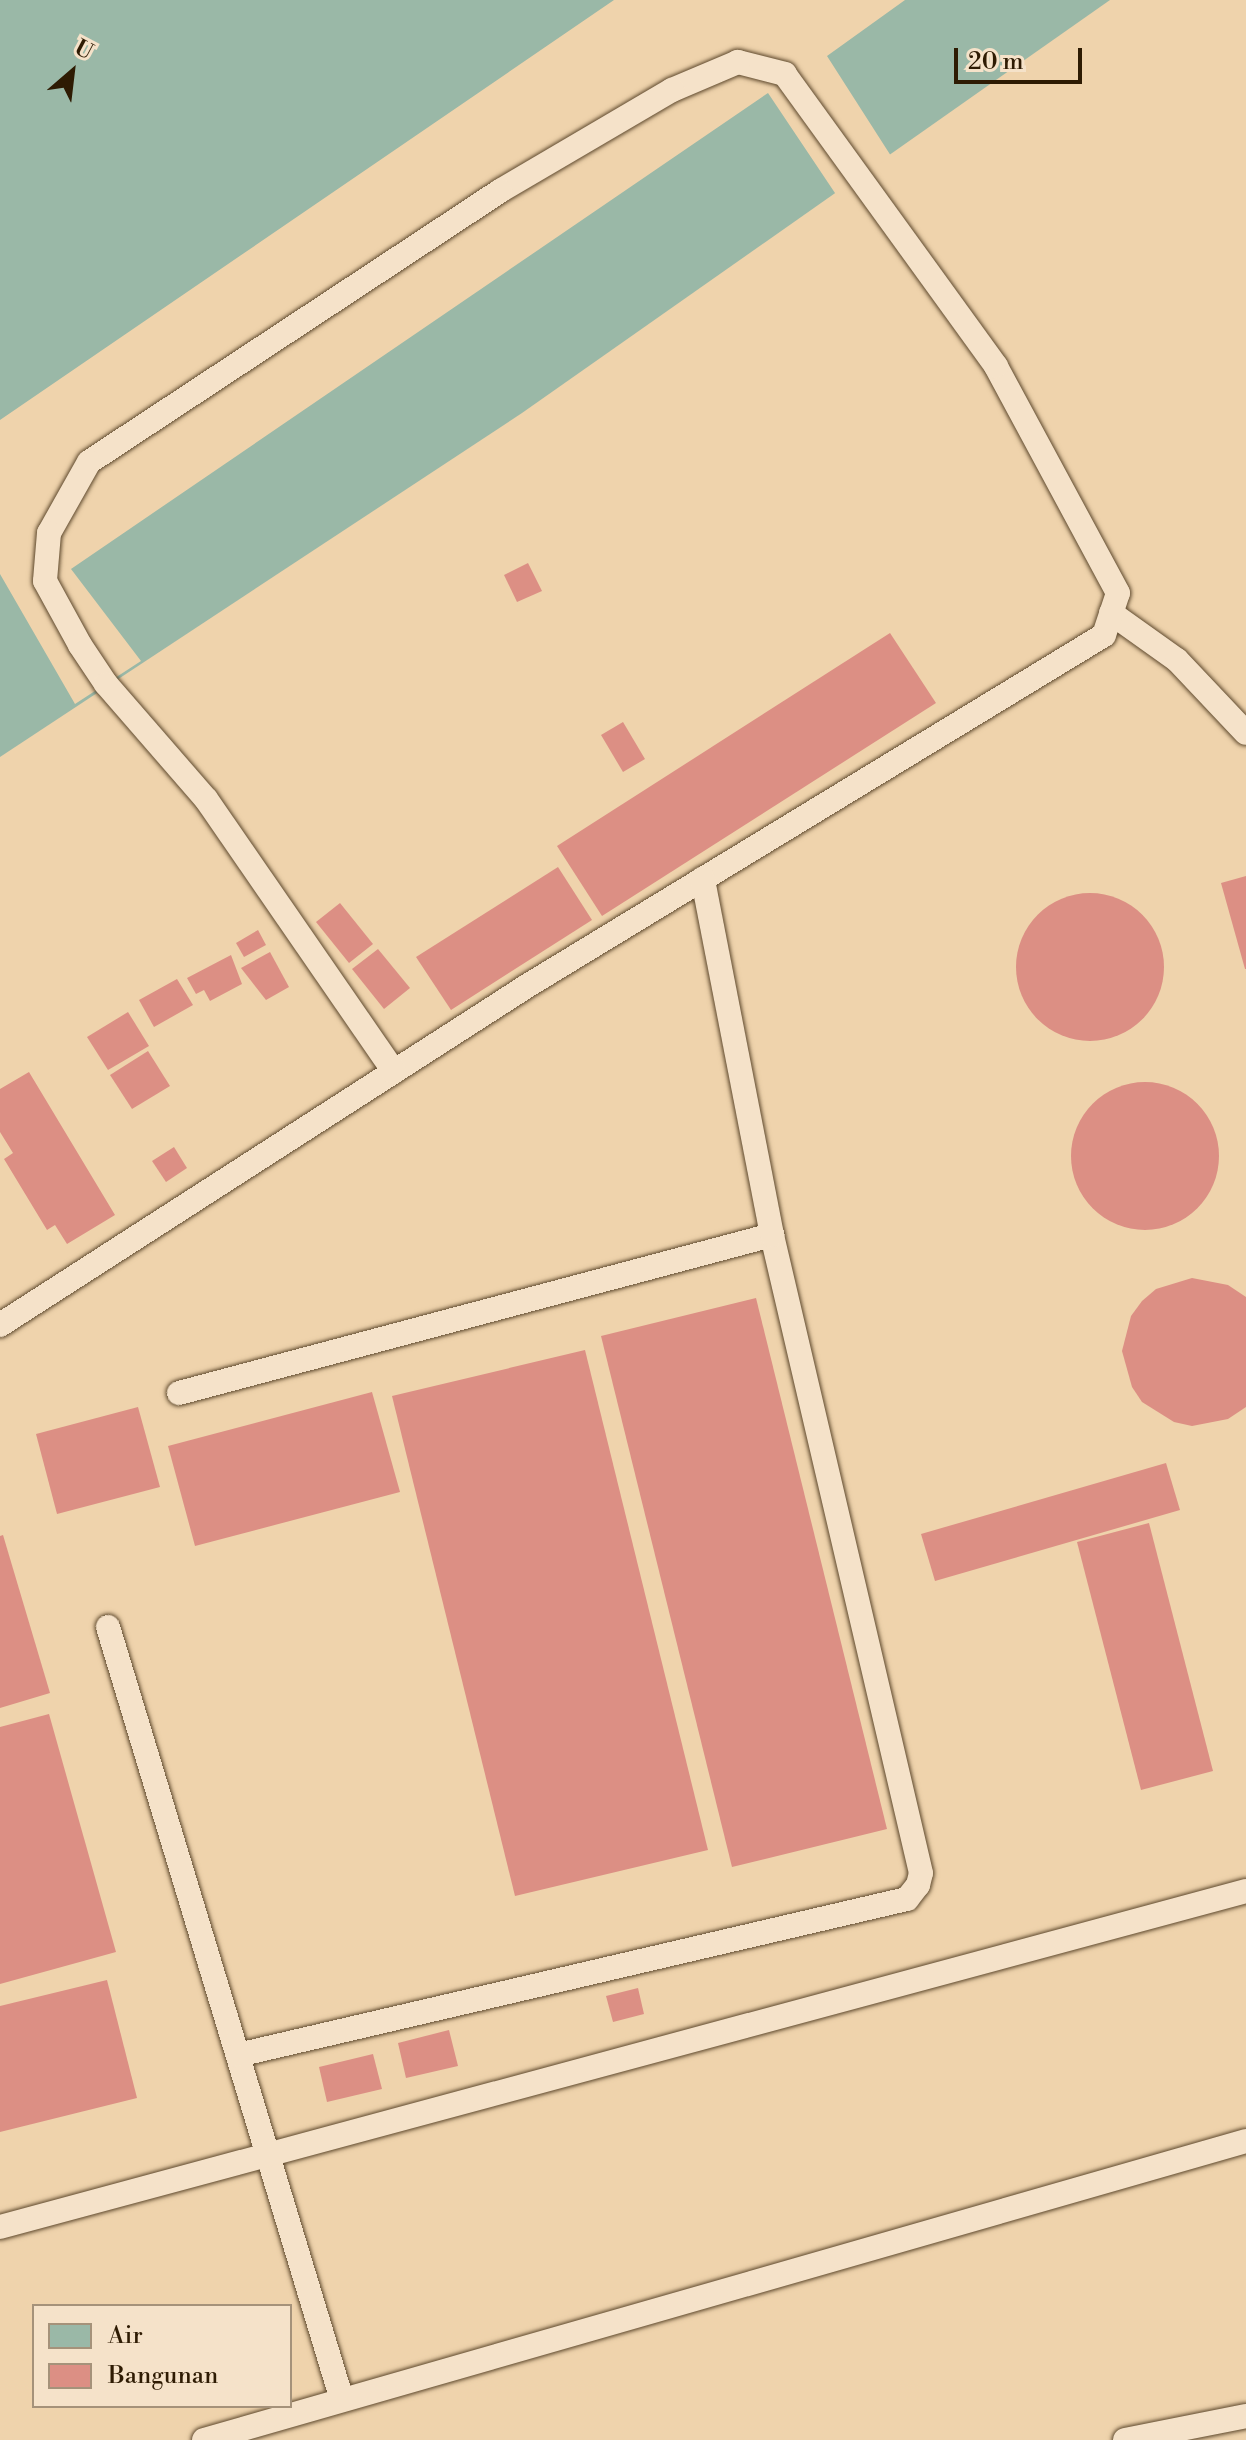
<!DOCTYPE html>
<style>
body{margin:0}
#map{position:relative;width:1246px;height:2440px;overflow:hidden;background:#efd3ac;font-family:"Libre Bodoni",serif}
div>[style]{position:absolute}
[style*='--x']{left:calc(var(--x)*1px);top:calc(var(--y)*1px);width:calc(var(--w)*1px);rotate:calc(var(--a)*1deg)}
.water>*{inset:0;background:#9ab8a7}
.pier>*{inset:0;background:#efd3ac}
.building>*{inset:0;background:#dc8f84}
.round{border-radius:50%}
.roads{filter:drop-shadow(0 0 2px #5e492d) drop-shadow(0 0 2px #5e492d)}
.lane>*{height:24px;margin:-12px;padding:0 12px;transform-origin:12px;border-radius:12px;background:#f5e2c9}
span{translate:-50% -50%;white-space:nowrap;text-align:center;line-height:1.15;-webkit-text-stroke:8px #f5e2c9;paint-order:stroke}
.legend{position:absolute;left:32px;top:2304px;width:260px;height:104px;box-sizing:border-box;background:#f5e2c9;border:2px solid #a5927a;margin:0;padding:10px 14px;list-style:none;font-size:24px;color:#2e1b03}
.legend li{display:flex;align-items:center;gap:16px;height:40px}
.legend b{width:40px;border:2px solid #a5927a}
.north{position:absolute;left:32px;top:32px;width:80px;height:80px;-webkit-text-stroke:6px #f5e2c9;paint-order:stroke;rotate:28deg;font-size:22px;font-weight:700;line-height:32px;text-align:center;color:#2e1b03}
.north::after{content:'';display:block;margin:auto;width:28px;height:36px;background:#2e1b03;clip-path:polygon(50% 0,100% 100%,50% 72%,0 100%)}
.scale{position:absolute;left:954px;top:48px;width:128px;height:36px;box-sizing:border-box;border:4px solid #2e1b03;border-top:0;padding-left:10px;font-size:24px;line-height:28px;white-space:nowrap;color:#2e1b03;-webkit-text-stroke:6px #f5e2c9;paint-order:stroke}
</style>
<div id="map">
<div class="water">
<div style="clip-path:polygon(0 0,1110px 0,522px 413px,0 757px)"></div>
</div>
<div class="pier">
<div style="clip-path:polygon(614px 0,905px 0,827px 56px,891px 156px,837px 196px,768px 93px,71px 569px,141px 661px,75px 704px,0 574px,0 420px)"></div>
</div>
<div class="building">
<div style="clip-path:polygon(528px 563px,542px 591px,517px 602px,504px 575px)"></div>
<div style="clip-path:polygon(890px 633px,936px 703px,602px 916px,557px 846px)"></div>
<div style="clip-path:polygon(623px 722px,645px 759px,623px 772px,601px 735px)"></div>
<div style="clip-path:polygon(558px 867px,592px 920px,451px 1010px,416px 957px)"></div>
<div style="clip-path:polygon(1246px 876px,1246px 969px,1245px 969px,1221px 883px)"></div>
<div class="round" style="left:1016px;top:893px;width:148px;height:148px"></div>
<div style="clip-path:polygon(340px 903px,373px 944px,349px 963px,316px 922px)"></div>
<div style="clip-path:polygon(258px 930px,266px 945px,244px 957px,236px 943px)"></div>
<div style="clip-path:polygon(378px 949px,410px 988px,384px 1009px,352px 969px)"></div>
<div style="clip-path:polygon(270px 952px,289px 987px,266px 1000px,241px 968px)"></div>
<div style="clip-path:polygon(231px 955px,242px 984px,210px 1001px,204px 990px,196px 994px,187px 978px)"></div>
<div style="clip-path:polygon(177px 979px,193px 1005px,154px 1027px,139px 1000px)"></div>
<div style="clip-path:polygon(128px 1012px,149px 1046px,108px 1070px,87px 1037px)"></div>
<div style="clip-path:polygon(148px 1051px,170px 1086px,132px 1109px,110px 1075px)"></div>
<div style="clip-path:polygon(29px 1072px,115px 1215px,67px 1244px,55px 1225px,47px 1230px,4px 1159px,13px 1153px,0 1132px,0 1089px)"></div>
<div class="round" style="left:1071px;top:1082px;width:148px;height:148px"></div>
<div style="clip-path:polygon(174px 1147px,187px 1168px,166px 1182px,152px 1161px)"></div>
<div style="clip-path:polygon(1192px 1278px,1228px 1285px,1246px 1297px,1246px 1407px,1228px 1419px,1192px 1426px,1174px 1422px,1142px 1402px,1132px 1387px,1122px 1351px,1131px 1316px,1142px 1301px,1156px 1289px)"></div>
<div style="clip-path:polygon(756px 1298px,887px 1829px,732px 1867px,601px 1336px)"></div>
<div style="clip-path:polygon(585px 1350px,708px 1850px,515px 1896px,392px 1396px)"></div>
<div style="clip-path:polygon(372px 1392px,400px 1492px,195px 1546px,168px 1446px)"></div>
<div style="clip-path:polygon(138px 1407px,160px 1487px,57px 1514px,36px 1434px)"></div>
<div style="clip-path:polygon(1166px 1463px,1180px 1510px,935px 1581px,921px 1534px)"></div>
<div style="clip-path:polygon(1149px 1523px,1213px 1771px,1141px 1790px,1077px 1542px)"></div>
<div style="clip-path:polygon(3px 1535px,50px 1693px,0 1708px,0 1536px)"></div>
<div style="clip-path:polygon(49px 1714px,116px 1952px,0 1984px,0 1727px)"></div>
<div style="clip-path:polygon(107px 1980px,137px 2098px,0 2132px,0 2006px)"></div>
<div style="clip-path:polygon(638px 1988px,644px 2014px,613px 2022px,606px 1996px)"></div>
<div style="clip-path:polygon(449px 2030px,458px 2066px,406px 2078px,398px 2043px)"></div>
<div style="clip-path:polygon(373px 2054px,382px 2089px,327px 2102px,319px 2067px)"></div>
</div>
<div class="roads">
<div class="lane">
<div style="--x:1111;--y:613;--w:81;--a:35.5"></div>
<div style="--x:1177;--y:660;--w:100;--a:46.6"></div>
<div style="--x:0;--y:1325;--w:627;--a:-32.75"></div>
<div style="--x:527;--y:986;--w:675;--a:-31.31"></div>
<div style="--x:1104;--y:635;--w:44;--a:-71.6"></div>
<div style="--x:1118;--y:593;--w:258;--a:-118.3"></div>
<div style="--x:996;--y:366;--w:360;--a:-125.9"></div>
<div style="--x:785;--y:74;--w:49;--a:-165.7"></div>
<div style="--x:738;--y:62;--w:72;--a:157"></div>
<div style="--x:672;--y:90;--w:199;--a:149.6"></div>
<div style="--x:500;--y:191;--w:492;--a:146.6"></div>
<div style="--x:89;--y:462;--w:81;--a:119.4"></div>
<div style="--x:49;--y:533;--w:48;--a:94.8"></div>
<div style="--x:45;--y:581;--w:73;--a:61.3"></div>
<div style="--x:80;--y:645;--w:47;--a:56.3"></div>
<div style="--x:106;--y:684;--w:152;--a:49"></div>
<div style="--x:206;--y:799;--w:331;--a:55.4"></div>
<div style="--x:179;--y:1393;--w:614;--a:-14.92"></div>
<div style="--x:108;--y:1627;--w:804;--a:73.16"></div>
<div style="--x:238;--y:2055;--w:687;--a:-13.13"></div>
<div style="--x:907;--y:1899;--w:18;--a:-52"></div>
<div style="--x:918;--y:1885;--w:12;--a:-76"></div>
<div style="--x:921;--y:1873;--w:655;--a:-103.15"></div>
<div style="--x:772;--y:1235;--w:363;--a:-101"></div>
<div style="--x:0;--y:2227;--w:1291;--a:-15.09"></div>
<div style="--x:204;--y:2440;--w:1084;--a:-16.01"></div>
<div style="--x:1125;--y:2440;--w:123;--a:-11.2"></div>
</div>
</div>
<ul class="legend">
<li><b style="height:22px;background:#9ab8a7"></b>Air</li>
<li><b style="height:22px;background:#dc8f84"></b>Bangunan</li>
</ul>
<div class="north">U</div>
<div class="scale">20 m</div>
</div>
